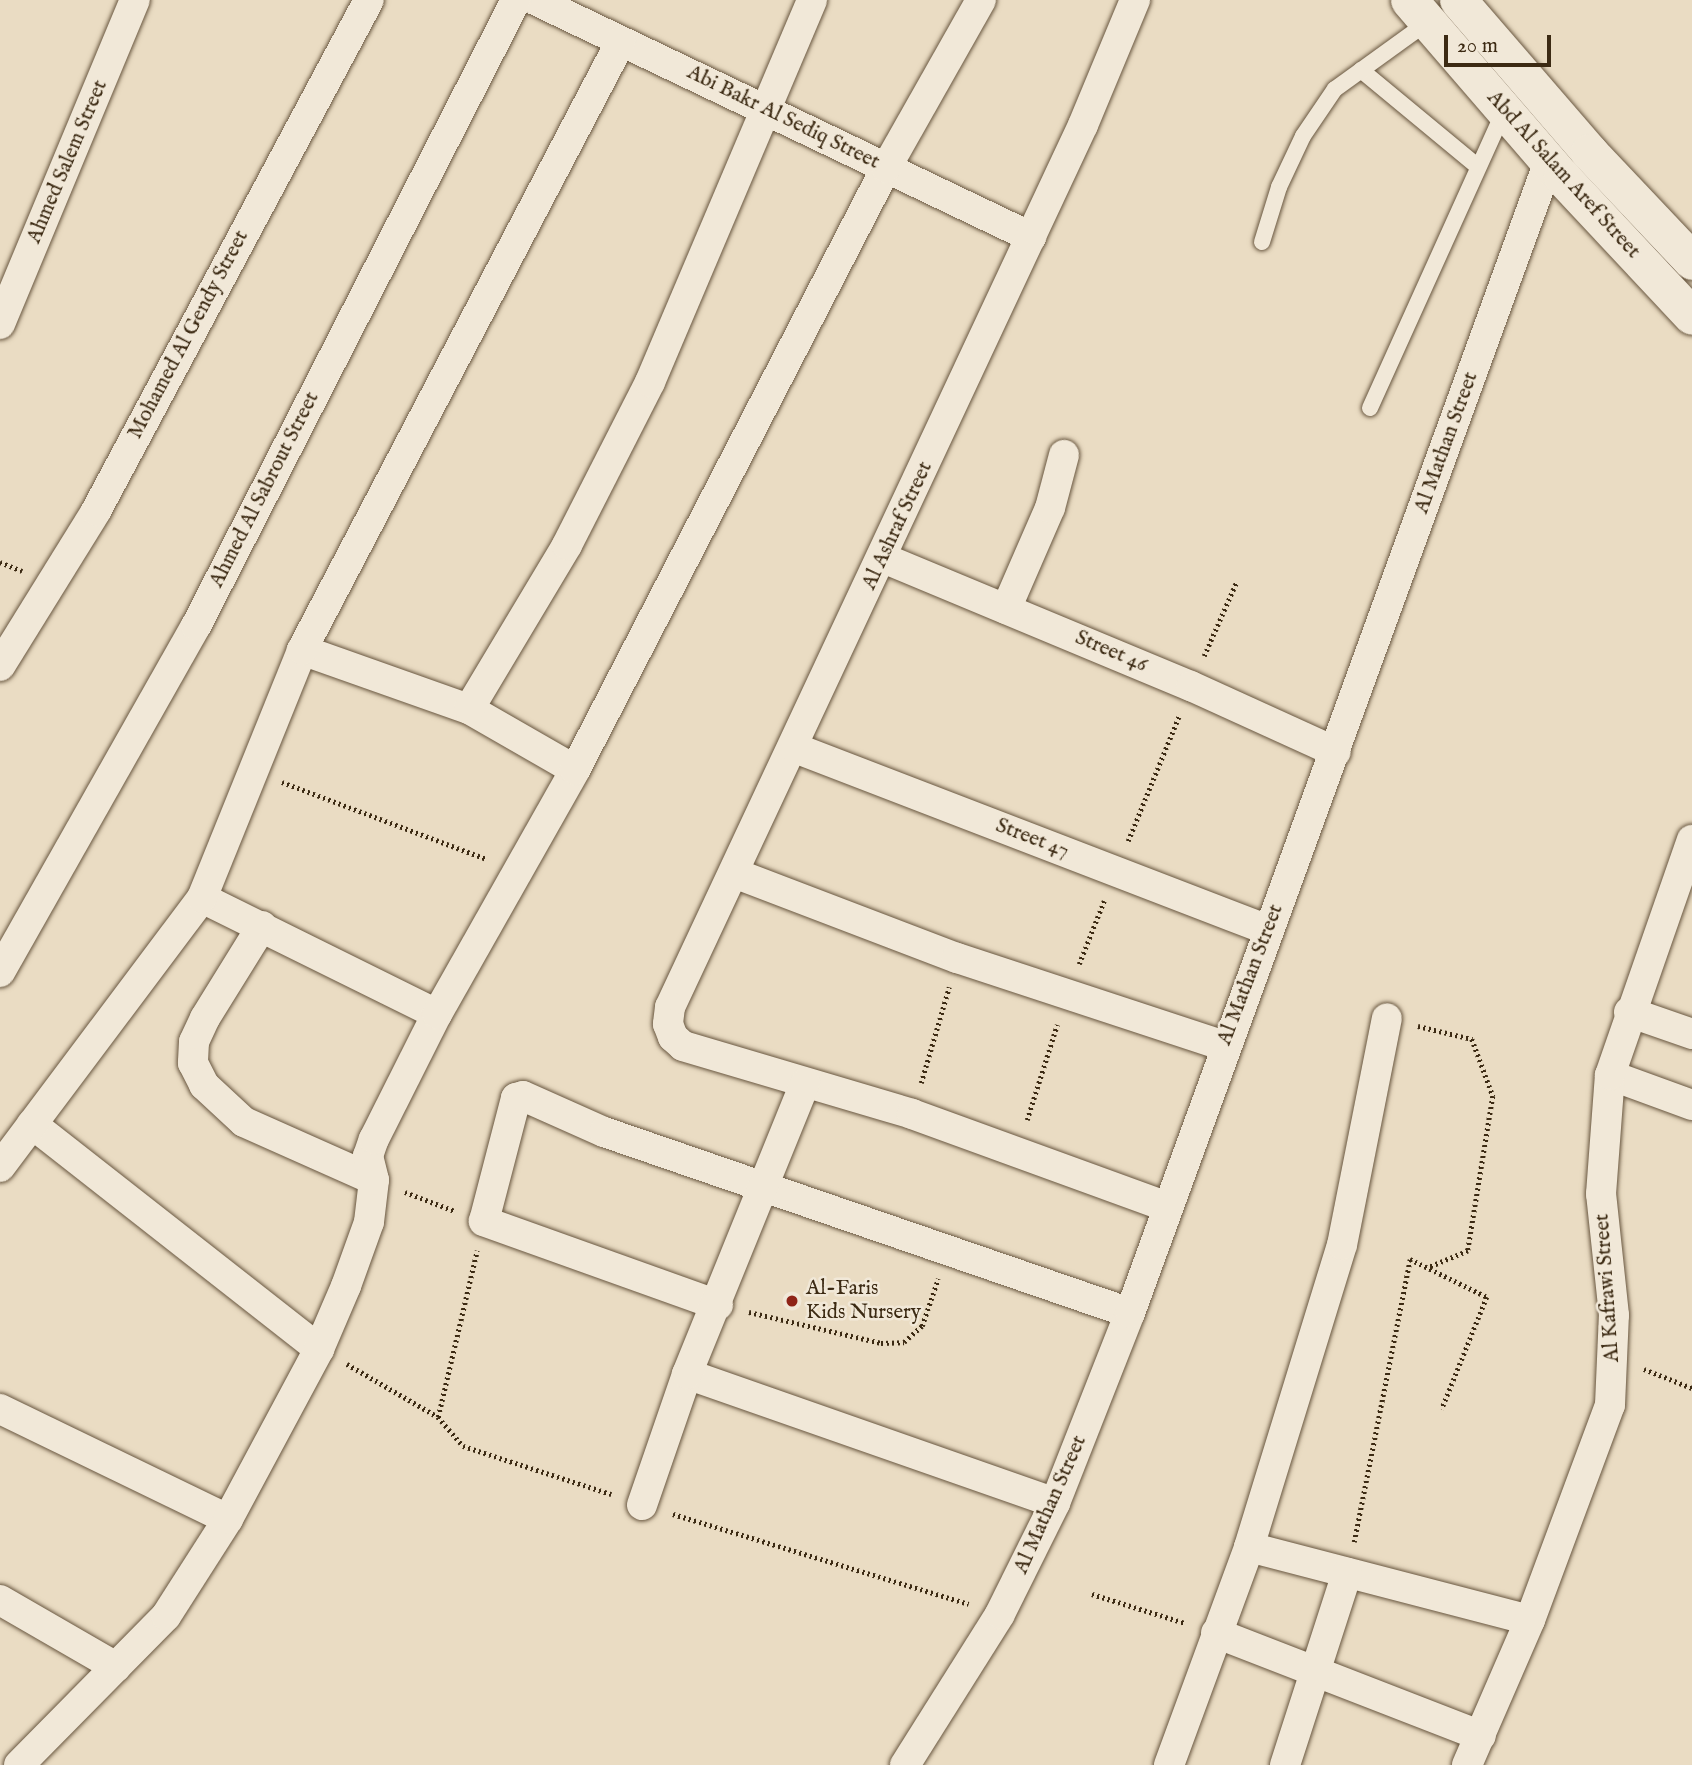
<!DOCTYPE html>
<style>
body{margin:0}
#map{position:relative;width:1692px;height:1765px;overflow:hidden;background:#eadcc3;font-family:"IM FELL English",serif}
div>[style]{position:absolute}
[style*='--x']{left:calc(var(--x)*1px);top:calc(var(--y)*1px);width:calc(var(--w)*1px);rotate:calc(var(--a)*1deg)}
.path>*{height:4.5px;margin-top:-2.25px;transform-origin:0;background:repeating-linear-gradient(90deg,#3c2a13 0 2px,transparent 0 5.5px)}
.roads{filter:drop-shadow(0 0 2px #68563f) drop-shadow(0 0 2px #68563f)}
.service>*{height:16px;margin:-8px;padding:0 8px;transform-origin:8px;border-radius:8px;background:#f1e8d8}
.minor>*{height:30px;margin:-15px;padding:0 15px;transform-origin:15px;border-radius:15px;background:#f1e8d8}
.tertiary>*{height:37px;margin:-18.5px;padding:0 18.5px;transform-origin:18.5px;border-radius:18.5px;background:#f1e8d8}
.dots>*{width:19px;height:19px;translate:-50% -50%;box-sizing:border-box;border:4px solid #f1e8d8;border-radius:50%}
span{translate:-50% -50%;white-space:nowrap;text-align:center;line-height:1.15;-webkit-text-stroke:5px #f1e8d8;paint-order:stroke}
.street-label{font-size:21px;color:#3c2a13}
.poi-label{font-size:21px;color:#3c2a13}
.left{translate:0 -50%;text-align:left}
.scale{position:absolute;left:1444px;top:35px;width:107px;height:32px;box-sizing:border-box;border:4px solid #3c2a13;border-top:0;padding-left:9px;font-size:21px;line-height:24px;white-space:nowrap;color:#3c2a13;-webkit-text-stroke:5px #f1e8d8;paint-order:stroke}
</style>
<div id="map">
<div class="path">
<div style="--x:0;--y:562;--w:24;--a:22"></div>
<div style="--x:1204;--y:656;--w:80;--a:-66.3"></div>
<div style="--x:282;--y:782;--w:219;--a:20.6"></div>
<div style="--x:1128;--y:841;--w:135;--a:-67.8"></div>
<div style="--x:1079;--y:964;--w:68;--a:-68.4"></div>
<div style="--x:1418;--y:1026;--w:56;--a:13.5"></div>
<div style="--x:1472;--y:1039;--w:61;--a:69.8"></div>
<div style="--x:1493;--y:1096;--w:157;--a:99.2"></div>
<div style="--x:1468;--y:1251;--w:41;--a:157.2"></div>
<div style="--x:921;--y:1083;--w:100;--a:-73.7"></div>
<div style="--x:1027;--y:1120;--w:100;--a:-72.5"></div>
<div style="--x:405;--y:1192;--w:53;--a:20.8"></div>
<div style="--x:749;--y:1312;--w:136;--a:13.2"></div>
<div style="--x:881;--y:1343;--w:23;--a:-2"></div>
<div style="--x:904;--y:1342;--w:24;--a:-42"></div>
<div style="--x:922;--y:1326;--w:50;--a:-71.2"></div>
<div style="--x:347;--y:1364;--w:105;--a:30.2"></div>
<div style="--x:438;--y:1417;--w:38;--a:49"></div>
<div style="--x:463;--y:1446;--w:156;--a:18"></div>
<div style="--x:1644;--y:1369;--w:52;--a:21.6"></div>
<div style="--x:438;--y:1417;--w:171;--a:-76.8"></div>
<div style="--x:673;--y:1514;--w:309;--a:16.9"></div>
<div style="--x:1354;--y:1542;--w:288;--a:-78.8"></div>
<div style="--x:1410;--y:1259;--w:86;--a:26.3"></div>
<div style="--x:1487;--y:1297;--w:121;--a:111.9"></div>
<div style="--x:1092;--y:1594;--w:97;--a:17.3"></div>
</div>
<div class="roads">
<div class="service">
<div style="--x:1361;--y:70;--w:151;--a:39.6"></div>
<div style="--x:1262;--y:242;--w:58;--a:-72.8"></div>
<div style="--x:1279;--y:187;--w:56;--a:-64.8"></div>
<div style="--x:1303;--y:136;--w:57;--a:-55.8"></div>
<div style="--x:1335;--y:89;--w:115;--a:-35.8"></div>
<div style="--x:1370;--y:408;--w:326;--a:-65.7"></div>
</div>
<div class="minor">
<div style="--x:535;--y:0;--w:550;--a:25.54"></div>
<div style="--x:1135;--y:0;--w:135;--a:112.6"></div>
<div style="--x:1083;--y:125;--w:974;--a:115.09"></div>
<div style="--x:670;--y:1007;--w:17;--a:97"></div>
<div style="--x:668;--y:1024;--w:14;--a:69"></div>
<div style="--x:673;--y:1037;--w:13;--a:42"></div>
<div style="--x:683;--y:1046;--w:239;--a:16.5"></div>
<div style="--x:912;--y:1114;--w:272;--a:20"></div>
<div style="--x:0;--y:324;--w:351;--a:-67.4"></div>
<div style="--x:883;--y:558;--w:334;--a:22.6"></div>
<div style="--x:1191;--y:686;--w:159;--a:24.5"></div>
<div style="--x:1006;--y:609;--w:110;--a:-66.5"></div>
<div style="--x:1050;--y:508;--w:55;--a:-75.2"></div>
<div style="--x:302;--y:650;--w:177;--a:19.5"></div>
<div style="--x:469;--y:709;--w:122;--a:29.9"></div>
<div style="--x:0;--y:666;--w:182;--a:-58.2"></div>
<div style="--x:96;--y:511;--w:579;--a:-61.89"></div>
<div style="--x:469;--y:709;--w:191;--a:-59.1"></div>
<div style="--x:567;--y:545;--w:183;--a:-63"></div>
<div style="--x:650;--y:382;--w:415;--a:-67"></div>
<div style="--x:795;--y:748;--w:507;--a:21.05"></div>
<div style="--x:734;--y:873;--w:239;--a:20.9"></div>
<div style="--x:957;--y:958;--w:281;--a:18.2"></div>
<div style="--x:202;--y:898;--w:262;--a:26.3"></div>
<div style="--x:262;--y:926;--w:108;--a:121.8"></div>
<div style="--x:205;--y:1018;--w:26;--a:115"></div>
<div style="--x:194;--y:1042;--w:21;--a:93"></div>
<div style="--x:193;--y:1063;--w:25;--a:63"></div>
<div style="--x:204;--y:1085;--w:54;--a:42.8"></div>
<div style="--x:244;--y:1122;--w:142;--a:24"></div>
<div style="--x:0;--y:972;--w:398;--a:-60.5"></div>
<div style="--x:196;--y:626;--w:703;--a:-62.92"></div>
<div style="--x:1629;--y:1012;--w:67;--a:19.2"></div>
<div style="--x:1610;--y:1075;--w:87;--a:20.1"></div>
<div style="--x:32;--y:1124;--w:365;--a:38.1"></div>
<div style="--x:0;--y:1167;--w:336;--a:-53.1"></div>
<div style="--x:202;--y:898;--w:267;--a:-68"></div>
<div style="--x:302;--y:650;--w:687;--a:-62.35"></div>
<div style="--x:718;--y:1305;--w:249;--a:-160.3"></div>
<div style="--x:484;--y:1221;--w:127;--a:-75.4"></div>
<div style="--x:516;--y:1098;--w:7;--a:-16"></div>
<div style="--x:523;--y:1096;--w:89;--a:24"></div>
<div style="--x:604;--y:1132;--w:556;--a:18.99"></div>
<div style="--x:687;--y:1374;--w:390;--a:19.3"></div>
<div style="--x:0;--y:1409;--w:253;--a:25.8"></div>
<div style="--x:642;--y:1505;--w:139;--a:-71"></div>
<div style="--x:687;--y:1374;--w:314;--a:-67.9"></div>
<div style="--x:1249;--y:1547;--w:290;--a:14.6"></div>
<div style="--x:0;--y:1600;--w:134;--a:30"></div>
<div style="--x:1216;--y:1633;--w:284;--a:21.2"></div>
<div style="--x:19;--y:1765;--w:209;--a:-45.4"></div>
<div style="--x:166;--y:1616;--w:115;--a:-57.4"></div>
<div style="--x:228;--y:1519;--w:193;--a:-61.8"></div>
<div style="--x:319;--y:1349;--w:69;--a:-66.8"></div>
<div style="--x:346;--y:1286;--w:68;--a:-70.2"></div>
<div style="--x:369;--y:1222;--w:42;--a:-83.2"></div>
<div style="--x:374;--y:1180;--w:25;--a:-104"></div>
<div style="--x:368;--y:1156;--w:18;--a:-71"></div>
<div style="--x:374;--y:1139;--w:140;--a:-63.3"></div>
<div style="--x:437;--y:1014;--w:280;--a:-60.5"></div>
<div style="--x:575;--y:770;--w:678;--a:-62.68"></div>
<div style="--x:886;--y:168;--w:193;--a:-60.5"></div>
<div style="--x:905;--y:1765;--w:178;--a:-57.8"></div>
<div style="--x:1000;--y:1614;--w:124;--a:-63.6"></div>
<div style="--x:1055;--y:1503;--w:204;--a:-68.5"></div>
<div style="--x:1130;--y:1313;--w:1226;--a:-70.01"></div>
<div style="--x:1169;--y:1765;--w:232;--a:-69.8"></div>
<div style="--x:1249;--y:1547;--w:316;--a:-72.9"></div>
<div style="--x:1342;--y:1245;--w:231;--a:-78.8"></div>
<div style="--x:1285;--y:1765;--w:202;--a:-72.1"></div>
<div style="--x:1467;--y:1765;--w:158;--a:-66.5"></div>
<div style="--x:1530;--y:1620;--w:229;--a:-69.6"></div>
<div style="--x:1610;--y:1405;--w:90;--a:-87.5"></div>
<div style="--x:1614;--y:1315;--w:122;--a:-96.1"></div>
<div style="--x:1601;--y:1194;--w:119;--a:-85.7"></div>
<div style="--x:1610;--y:1075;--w:249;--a:-70.8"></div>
</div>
<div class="tertiary">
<div style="--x:1409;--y:0;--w:234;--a:49.2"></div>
<div style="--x:1562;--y:177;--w:190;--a:46.9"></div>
<div style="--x:1458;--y:0;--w:201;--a:49.2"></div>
<div style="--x:1589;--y:152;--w:150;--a:46.6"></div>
</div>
</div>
<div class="dots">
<div style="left:792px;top:1301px;background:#8f2418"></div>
</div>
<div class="street-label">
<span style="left:783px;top:118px;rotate:26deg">Abi Bakr Al Sediq Street</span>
<span style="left:68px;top:162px;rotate:-67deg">Ahmed Salem Street</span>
<span style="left:1563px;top:175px;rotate:48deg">Abd Al Salam Aref Street</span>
<span style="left:189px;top:335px;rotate:-62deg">Mohamed Al Gendy Street</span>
<span style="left:1447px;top:443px;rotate:-70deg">Al Mathan Street</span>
<span style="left:265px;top:490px;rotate:-63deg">Ahmed Al Sabrout Street</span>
<span style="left:898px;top:526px;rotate:-65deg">Al Ashraf Street</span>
<span style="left:1111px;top:652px;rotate:23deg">Street 46</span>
<span style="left:1032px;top:839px;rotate:21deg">Street 47</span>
<span style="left:1251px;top:975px;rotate:-69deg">Al Mathan Street</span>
<span style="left:1608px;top:1288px;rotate:-94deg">Al Kafrawi Street</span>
<span style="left:1051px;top:1505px;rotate:-66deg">Al Mathan Street</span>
</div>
<div class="poi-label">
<span class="left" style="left:806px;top:1301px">Al-Faris<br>Kids Nursery</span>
</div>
<div class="scale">20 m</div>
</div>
